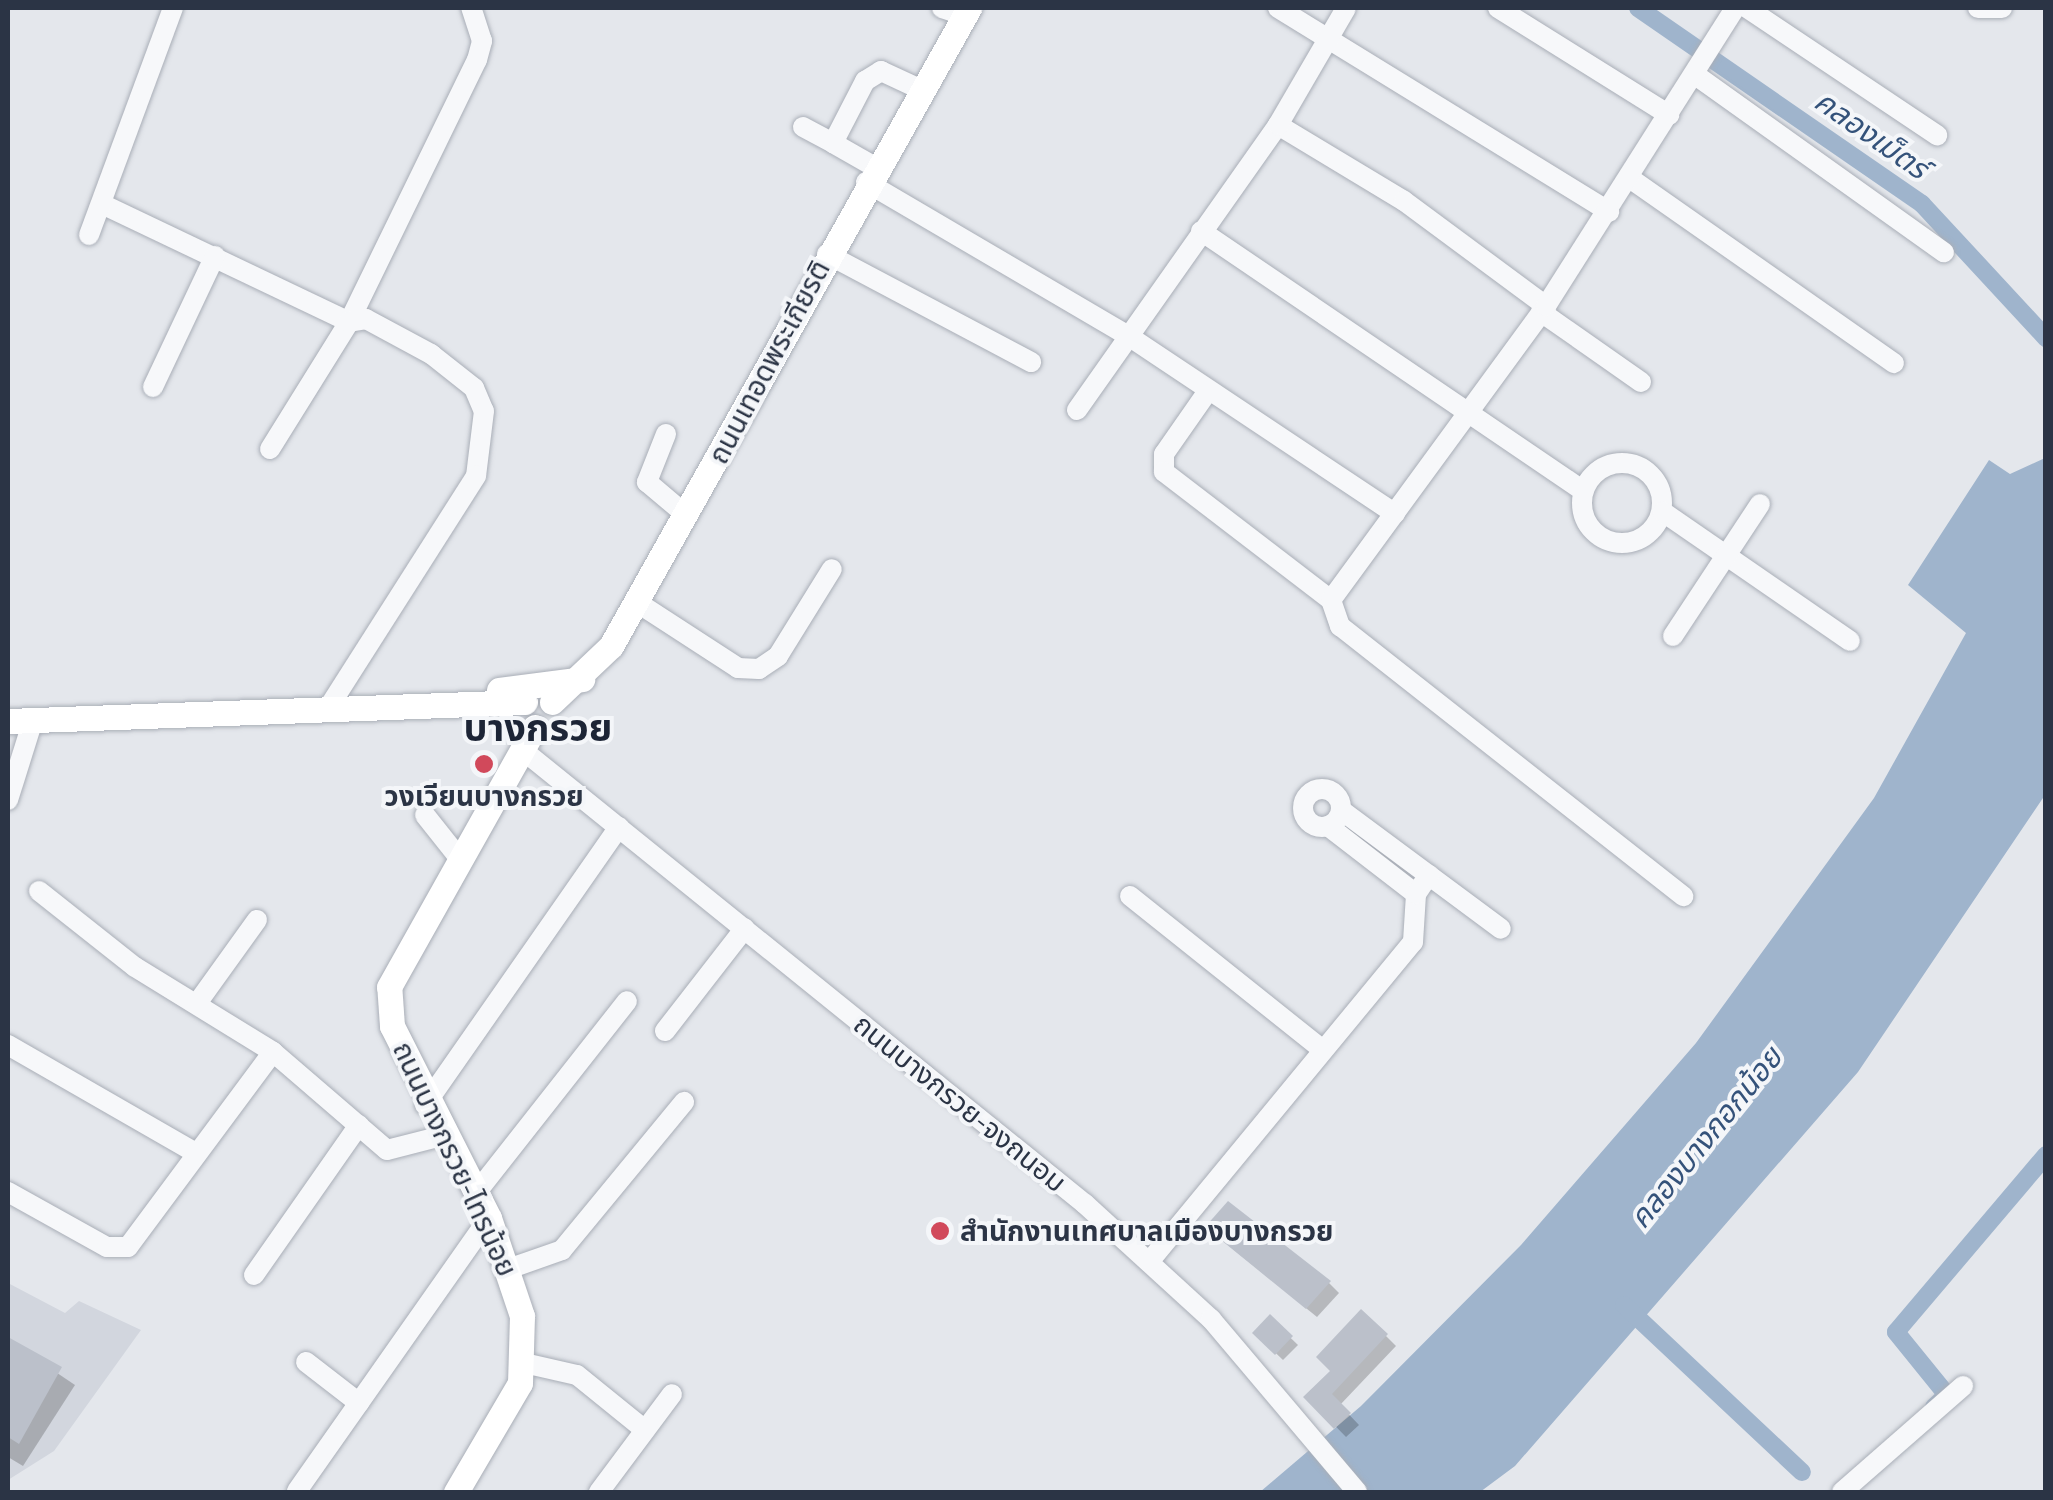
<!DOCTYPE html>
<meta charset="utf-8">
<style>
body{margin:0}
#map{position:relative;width:2053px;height:1500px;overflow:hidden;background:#e4e7ec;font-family:Montserrat,"Noto Sans Thai",sans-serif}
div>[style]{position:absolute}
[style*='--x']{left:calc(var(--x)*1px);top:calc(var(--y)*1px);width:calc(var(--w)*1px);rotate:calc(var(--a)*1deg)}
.built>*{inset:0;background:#d2d6de}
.water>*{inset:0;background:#9fb4cc}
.shadow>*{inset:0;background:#0003}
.canal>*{height:18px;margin:-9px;padding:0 9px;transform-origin:9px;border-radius:9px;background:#9fb4cc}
.building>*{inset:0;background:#bbc0ca}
.roads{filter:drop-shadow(0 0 2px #a9aeb7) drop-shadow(0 0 2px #a9aeb7)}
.minor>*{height:20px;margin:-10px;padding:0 10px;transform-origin:10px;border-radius:10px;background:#f7f8fa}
.minor>.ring{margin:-10px;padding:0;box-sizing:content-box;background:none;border:20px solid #f7f8fa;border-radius:50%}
.major>*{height:25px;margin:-12.5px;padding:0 12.5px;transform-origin:12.5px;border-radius:12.5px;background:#fff}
.dots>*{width:28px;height:28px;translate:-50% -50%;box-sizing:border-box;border:5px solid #f4f6f9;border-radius:50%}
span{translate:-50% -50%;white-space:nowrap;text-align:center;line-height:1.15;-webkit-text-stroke:8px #f4f6f9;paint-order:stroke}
.street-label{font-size:28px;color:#2b3445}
.poi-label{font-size:28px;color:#2b3445;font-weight:700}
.left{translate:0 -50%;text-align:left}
.water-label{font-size:30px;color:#34527a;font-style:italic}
.district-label{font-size:38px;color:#1d2536;font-weight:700}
.frame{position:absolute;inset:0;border:10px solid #2b3445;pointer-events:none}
</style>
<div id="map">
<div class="built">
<div style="clip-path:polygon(8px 1283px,65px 1313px,79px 1301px,141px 1330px,54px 1451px,8px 1480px)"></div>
</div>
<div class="water">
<div style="clip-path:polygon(2045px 458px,2045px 795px,1858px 1072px,1515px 1466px,1480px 1492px,1260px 1492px,1361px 1406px,1521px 1245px,1696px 1043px,1874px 798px,1966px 633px,1908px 585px,1989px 460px,2010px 474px)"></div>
</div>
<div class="shadow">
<div style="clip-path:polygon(1218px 1237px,1329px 1283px,1339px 1293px,1317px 1317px)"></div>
<div style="clip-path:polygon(1362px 1312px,1396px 1346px,1340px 1405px,1359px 1425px,1346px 1437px,1307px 1397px,1334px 1371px)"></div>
<div style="clip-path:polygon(1270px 1318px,1298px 1345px,1283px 1360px,1255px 1333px)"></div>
<div style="clip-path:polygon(8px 1340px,75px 1385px,23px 1466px,8px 1457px)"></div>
</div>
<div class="canal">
<div style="--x:1638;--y:8;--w:345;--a:34.6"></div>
<div style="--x:1922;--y:204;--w:183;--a:47.2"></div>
<div style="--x:1624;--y:1305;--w:244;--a:43.2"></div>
<div style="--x:1934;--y:1407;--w:18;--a:-43"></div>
<div style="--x:1947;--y:1395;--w:81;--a:-129"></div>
<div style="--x:1896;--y:1332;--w:232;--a:-49.7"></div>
</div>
<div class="building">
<div style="clip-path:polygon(1228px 1201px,1331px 1281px,1306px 1309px,1205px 1227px)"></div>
<div style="clip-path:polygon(1361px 1309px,1388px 1334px,1332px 1394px,1351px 1413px,1334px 1429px,1303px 1397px,1330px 1371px,1316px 1357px)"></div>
<div style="clip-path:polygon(1270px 1314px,1293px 1336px,1275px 1355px,1252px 1333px)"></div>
<div style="clip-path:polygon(8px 1337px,62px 1367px,19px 1444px,8px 1437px)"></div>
</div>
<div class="roads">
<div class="minor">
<div style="--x:942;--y:8;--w:23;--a:18"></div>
<div style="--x:1278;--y:8;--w:389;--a:31.6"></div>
<div style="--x:1498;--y:8;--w:202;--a:32"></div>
<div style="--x:1747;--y:8;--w:229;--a:33.8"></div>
<div style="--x:1978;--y:8;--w:24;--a:0"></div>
<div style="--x:1694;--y:74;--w:307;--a:35.5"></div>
<div style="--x:1278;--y:125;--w:147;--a:31.1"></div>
<div style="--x:1404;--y:201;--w:177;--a:36.5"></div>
<div style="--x:803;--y:127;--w:34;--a:28"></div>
<div style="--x:875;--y:167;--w:48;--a:-150.3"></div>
<div style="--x:833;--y:143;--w:70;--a:-62.7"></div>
<div style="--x:865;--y:81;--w:19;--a:-32"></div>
<div style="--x:881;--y:71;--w:40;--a:25"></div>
<div style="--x:1631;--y:179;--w:321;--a:35"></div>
<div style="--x:866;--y:182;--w:303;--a:30.4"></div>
<div style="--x:1127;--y:335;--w:322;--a:33.7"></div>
<div style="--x:102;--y:204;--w:274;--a:25.5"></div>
<div style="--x:349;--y:322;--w:292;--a:-64"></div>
<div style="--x:477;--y:60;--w:20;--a:-75"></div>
<div style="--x:482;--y:41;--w:35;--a:-108"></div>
<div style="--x:1201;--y:231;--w:462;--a:34.2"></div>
<div style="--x:89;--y:235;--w:242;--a:-69.7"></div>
<div style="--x:827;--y:254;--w:231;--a:27.9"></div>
<div style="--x:1541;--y:312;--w:122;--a:35"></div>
<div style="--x:153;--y:387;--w:145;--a:-64.7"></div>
<div style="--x:1208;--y:391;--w:77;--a:124.9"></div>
<div style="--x:1164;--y:454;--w:18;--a:90"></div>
<div style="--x:1164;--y:472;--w:210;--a:37.5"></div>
<div style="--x:1331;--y:600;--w:364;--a:-53.8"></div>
<div style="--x:1546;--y:306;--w:353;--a:-57.6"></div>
<div style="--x:1077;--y:410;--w:349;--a:-54.8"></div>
<div style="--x:1278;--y:125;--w:135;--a:-59.8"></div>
<div style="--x:666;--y:434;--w:52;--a:111.6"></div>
<div style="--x:647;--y:482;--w:51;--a:40.2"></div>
<div style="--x:270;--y:449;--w:150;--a:-58.1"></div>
<div style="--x:349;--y:322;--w:17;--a:-10"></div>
<div style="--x:366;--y:319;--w:74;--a:28.3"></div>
<div style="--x:431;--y:354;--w:55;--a:38.3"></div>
<div style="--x:474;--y:388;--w:25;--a:67"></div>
<div style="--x:484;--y:411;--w:65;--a:97"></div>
<div style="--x:476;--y:476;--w:270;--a:122.5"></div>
<div class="ring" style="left:1582px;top:463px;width:60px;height:60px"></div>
<div style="--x:1663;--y:512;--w:227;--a:34.6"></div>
<div style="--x:1331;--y:600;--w:28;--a:71"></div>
<div style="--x:1340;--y:626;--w:437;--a:38.2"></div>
<div style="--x:635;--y:601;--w:123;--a:33"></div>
<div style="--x:738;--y:668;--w:21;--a:3"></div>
<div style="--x:759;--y:669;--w:23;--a:-34"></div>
<div style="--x:778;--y:656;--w:102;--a:-58.2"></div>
<div style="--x:1673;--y:636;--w:158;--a:-56.6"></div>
<div style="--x:525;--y:752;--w:720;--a:38.91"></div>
<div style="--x:1085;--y:1204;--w:171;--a:42.4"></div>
<div style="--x:1211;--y:1319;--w:226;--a:49.8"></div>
<div class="ring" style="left:1303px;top:789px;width:18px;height:18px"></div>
<div style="--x:8;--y:800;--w:84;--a:-72.6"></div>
<div style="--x:1341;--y:810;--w:199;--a:36.6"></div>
<div style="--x:425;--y:815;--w:56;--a:51.5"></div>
<div style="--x:1328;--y:826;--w:111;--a:37.7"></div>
<div style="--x:39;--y:891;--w:122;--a:38.4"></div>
<div style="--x:135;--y:967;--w:162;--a:31.6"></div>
<div style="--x:273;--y:1052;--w:150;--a:40.7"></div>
<div style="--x:387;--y:1150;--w:57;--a:-14.3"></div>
<div style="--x:1130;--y:896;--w:246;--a:38.6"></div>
<div style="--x:198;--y:1002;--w:101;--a:-54.3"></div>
<div style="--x:665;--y:1031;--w:130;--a:-52.2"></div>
<div style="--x:8;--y:1045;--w:215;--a:29.9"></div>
<div style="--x:425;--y:1105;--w:339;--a:-55.1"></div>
<div style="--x:8;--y:1192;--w:113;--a:29.1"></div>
<div style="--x:107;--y:1247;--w:21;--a:0"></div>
<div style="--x:128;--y:1247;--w:243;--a:-53.4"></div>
<div style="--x:476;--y:1193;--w:244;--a:-51.8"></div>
<div style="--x:1149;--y:1262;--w:415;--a:-50.5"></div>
<div style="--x:1413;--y:942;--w:48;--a:-86.4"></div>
<div style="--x:1416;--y:894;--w:23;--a:-56"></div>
<div style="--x:511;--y:1268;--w:54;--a:-19.4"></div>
<div style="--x:562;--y:1250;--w:192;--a:-50.5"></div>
<div style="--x:254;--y:1275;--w:183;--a:-55"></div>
<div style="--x:306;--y:1362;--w:67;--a:37.7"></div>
<div style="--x:524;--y:1363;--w:54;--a:12.8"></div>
<div style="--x:577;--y:1375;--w:87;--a:39"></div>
<div style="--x:297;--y:1491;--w:334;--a:-54.9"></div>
<div style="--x:599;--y:1492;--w:122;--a:-53.3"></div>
<div style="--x:1842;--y:1492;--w:161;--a:-41.2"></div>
</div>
<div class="major">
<div style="--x:499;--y:690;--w:84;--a:-7.5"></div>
<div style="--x:552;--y:702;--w:81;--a:-43.5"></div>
<div style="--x:611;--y:646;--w:732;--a:-60.7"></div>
<div style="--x:8;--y:721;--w:517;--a:-2.1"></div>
<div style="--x:456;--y:1492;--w:126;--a:-59.6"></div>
<div style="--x:520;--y:1383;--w:67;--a:-88.3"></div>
<div style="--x:522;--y:1316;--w:103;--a:-108.6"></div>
<div style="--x:489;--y:1218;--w:215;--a:-116.8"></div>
<div style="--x:392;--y:1026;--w:39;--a:-94"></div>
<div style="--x:389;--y:987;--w:298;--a:-60.7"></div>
</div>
</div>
<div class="dots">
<div style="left:484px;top:764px;background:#d1495b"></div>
<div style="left:940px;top:1231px;background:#d1495b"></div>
</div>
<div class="street-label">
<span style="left:769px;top:362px;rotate:-62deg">ถนนเทอดพระเกียรติ</span>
<span style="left:960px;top:1103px;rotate:39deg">ถนนบางกรวย-จงถนอม</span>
<span style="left:455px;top:1159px;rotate:65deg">ถนนบางกรวย-ไทรน้อย</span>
</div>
<div class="poi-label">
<span style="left:484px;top:796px">วงเวียนบางกรวย</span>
<span class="left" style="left:960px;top:1231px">สำนักงานเทศบาลเมืองบางกรวย</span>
</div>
<div class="water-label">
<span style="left:1871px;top:135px;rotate:35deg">คลองเม็ตร์</span>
<span style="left:1706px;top:1138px;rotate:-51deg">คลองบางกอกน้อย</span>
</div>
<div class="district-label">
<span style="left:538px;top:728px">บางกรวย</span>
</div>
<div class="frame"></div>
</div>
